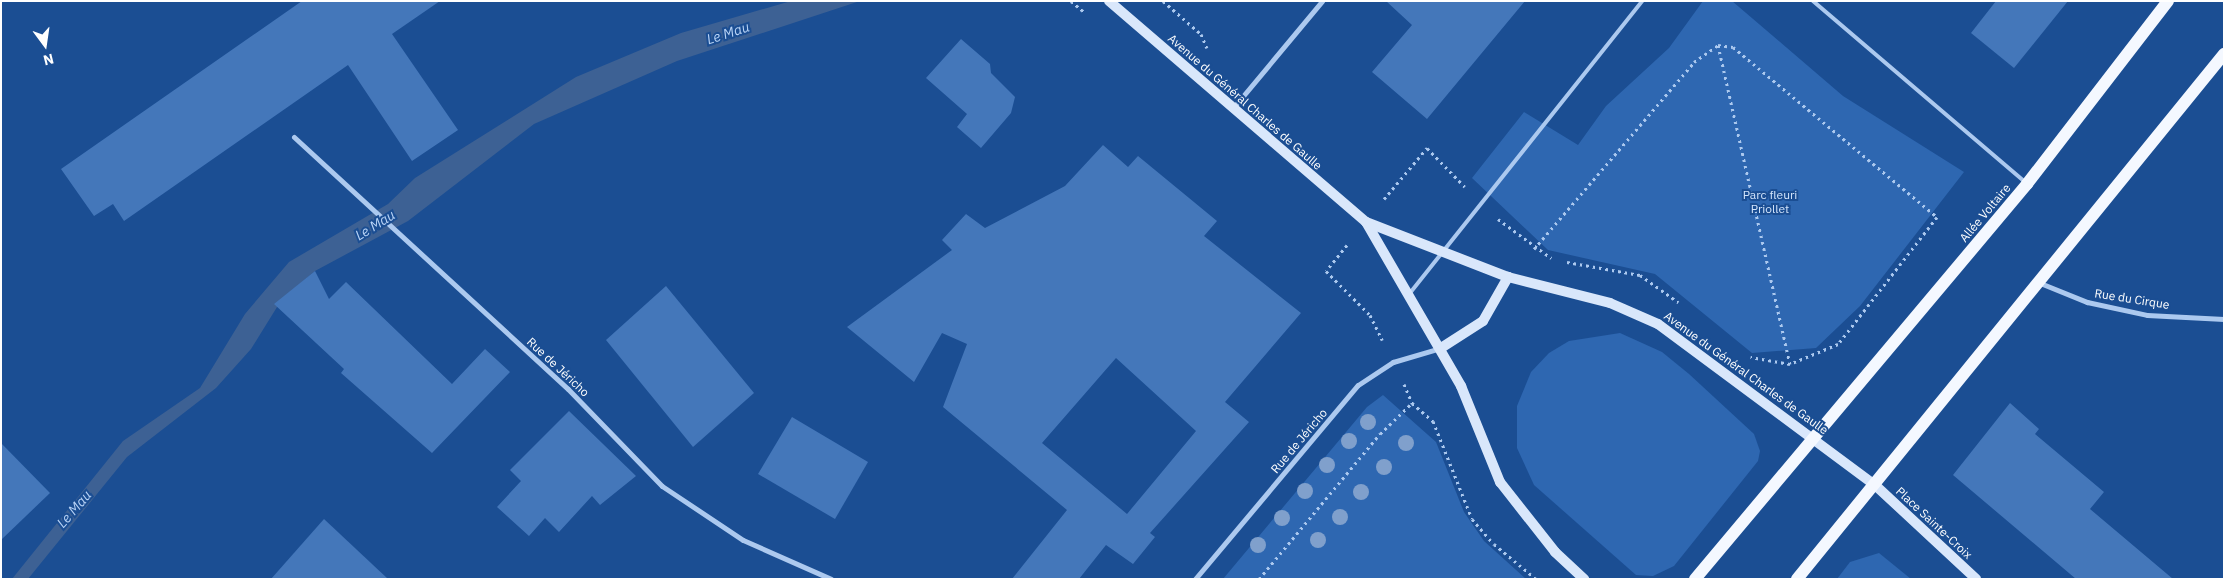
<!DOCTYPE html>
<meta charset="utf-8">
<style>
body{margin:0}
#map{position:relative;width:2225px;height:580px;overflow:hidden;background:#1b4e93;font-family:"IBM Plex Sans",sans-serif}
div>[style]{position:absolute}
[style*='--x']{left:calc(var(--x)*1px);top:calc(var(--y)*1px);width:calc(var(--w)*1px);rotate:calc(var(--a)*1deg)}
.green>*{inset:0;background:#2e67b1}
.water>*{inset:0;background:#3d6194}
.building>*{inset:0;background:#4477ba}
.path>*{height:3px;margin-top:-1.5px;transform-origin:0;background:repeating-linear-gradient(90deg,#acc9ef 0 2.5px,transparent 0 6.5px)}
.service>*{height:4px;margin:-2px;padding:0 2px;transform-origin:2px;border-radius:2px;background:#acc9ef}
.minor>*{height:5px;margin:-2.5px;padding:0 2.5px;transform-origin:2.5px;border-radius:2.5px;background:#acc9ef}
.secondary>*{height:10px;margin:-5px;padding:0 5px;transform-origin:5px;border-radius:5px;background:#d9e7fb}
.primary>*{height:12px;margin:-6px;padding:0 6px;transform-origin:6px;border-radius:6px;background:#f4f8ff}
.trees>*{width:16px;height:16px;margin:-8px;border-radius:50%;background:#80a0cc}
span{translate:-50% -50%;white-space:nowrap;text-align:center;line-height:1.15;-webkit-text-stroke:4px #1b4e93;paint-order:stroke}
.street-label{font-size:12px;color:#fff}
.park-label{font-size:12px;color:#d2e4fb}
.water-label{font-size:14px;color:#b8d3f6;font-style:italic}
.frame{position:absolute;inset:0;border:2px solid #fff;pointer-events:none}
.north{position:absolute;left:20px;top:20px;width:50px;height:50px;-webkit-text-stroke:4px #1b4e93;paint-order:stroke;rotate:166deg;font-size:14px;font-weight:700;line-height:20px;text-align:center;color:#fff}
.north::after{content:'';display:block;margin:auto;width:18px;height:22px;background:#fff;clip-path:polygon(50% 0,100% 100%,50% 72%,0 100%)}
</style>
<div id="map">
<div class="green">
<div style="clip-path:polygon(1703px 1px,1732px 1px,1843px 96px,1964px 172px,1860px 306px,1816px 348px,1752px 353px,1655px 274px,1548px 250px,1472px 178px,1524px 112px,1578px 145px,1606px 106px,1669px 48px)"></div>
<div style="clip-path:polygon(1620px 333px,1662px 352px,1689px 374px,1754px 434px,1760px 451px,1758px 461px,1674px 566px,1653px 576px,1636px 575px,1534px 485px,1517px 448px,1517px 406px,1531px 372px,1549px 353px,1569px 341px)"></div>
<div style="clip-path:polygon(1383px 395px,1436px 442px,1464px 512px,1484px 541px,1526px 579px,1223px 579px,1367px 407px)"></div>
<div style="clip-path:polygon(1879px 553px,1911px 579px,1837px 579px,1850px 562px)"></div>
</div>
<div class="water">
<div style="clip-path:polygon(791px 1px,860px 1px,677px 61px,534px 124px,408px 221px,315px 271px,282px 299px,251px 349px,216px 388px,127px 457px,28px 579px,12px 579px,123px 441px,200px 388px,245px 314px,289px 262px,388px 204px,415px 178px,576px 77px,681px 33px)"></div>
</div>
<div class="building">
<div style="clip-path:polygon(302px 1px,440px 1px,392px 34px,458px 130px,412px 161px,348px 65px,124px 221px,113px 204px,94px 216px,61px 169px)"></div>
<div style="clip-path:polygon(1386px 1px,1525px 1px,1427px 119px,1372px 72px,1412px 25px)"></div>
<div style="clip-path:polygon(1996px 1px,2068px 1px,2014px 68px,1971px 33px)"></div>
<div style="clip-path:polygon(961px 39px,990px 64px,991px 73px,1015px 97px,1011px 113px,981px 148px,957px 127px,967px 114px,926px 78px)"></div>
<div style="clip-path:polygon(evenodd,1103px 145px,1128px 167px,1138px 156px,1217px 221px,1204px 236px,1301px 313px,1225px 402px,1249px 422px,1150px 533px,1155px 537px,1133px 564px,1106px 545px,1079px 579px,1012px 579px,1067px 510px,943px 407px,967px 344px,942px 333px,914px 382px,847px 327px,952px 250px,942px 240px,966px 214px,985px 228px,1065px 186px,1103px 145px,1116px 358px,1196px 431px,1127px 514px,1042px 443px,1116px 358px)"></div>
<div style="clip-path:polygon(315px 271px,329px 299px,346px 282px,452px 384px,485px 349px,510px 372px,432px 453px,341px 373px,344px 369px,274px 304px)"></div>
<div style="clip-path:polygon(666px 286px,754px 393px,693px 447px,606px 340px)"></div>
<div style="clip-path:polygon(2010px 403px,2039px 429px,2035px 434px,2104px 492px,2090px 509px,2173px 579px,2076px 579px,1953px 475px)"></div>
<div style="clip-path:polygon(569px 411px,636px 476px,600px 505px,592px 496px,559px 532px,545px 518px,529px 536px,497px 507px,521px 481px,510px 470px)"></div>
<div style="clip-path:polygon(792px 417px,868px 462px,835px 519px,758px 474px)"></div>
<div style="clip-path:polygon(1px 443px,50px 493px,1px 540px)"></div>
<div style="clip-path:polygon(324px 519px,388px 579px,271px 579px)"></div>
</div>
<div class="path">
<div style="--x:1071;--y:1;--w:17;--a:40"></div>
<div style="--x:1163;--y:1;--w:50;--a:41"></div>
<div style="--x:1201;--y:34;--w:15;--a:67"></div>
<div style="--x:1718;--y:45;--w:327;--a:77.3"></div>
<div style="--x:1384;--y:199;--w:67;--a:-49.9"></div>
<div style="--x:1427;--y:148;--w:54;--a:45.7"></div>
<div style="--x:1498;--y:219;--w:66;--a:36.3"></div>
<div style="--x:1347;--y:245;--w:33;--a:129"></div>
<div style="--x:1326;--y:271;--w:62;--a:45"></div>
<div style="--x:1370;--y:315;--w:28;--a:64"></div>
<div style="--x:1534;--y:249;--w:246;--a:-49.4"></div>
<div style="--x:1694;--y:62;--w:29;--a:-35"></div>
<div style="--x:1718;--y:45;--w:15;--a:8"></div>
<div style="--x:1733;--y:47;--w:266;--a:39.8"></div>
<div style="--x:1937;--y:217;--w:161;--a:127.9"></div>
<div style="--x:1838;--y:344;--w:52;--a:157.4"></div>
<div style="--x:1790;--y:364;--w:40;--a:-170"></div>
<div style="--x:1567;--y:262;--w:74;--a:10.1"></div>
<div style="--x:1640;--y:275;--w:47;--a:35.4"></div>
<div style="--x:1404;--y:384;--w:21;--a:67"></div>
<div style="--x:1412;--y:403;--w:28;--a:41"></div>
<div style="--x:1433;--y:421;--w:105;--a:68.3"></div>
<div style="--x:1472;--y:519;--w:33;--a:49"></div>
<div style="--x:1494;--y:544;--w:55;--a:39.8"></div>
<div style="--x:1259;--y:579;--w:189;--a:-50.2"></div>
<div style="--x:1380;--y:434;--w:45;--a:-44.1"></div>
</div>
<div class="service">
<div style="--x:1813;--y:1;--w:280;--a:40.5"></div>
<div style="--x:1410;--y:293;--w:373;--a:-51.5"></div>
</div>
<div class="minor">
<div style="--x:1233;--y:108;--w:139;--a:-50.2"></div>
<div style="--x:294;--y:137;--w:372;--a:42.6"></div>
<div style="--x:568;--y:389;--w:135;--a:45.9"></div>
<div style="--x:662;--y:486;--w:97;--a:33.7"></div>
<div style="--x:743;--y:540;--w:96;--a:23.9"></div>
<div style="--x:2040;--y:283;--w:51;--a:22"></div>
<div style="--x:2087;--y:302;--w:61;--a:12.2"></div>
<div style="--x:2147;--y:315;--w:77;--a:3"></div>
<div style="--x:1195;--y:579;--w:253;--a:-50"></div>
<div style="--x:1358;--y:385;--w:42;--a:-33.3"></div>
<div style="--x:1393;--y:362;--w:50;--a:-16.3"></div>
</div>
<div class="secondary">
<div style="--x:1109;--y:1;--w:339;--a:40.7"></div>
<div style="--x:1366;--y:222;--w:190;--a:59.9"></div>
<div style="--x:1461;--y:386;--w:104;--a:67.9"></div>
<div style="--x:1500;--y:482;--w:89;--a:51.8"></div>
<div style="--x:1555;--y:552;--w:40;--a:43"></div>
<div style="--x:1366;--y:222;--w:152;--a:21.2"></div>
<div style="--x:1508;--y:277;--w:105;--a:14.3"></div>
<div style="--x:1610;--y:303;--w:52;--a:23.6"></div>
<div style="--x:1658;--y:324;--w:270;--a:36.6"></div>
<div style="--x:1875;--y:485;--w:138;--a:42.9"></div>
<div style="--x:1441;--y:348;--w:50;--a:-32.7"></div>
<div style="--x:1483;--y:321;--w:51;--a:-60.4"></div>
</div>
<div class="primary">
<div style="--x:1695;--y:579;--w:516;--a:-49.95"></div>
<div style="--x:2027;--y:184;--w:231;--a:-52.4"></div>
<div style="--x:1797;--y:579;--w:677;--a:-50.88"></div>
</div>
<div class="trees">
<div style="left:1368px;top:422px"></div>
<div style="left:1349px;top:441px"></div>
<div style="left:1406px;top:443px"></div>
<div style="left:1327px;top:465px"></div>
<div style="left:1384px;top:467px"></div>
<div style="left:1305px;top:491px"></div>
<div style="left:1361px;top:492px"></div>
<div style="left:1340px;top:517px"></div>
<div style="left:1282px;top:518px"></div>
<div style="left:1318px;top:540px"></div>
<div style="left:1258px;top:545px"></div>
</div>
<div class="street-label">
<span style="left:1245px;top:102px;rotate:41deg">Avenue du Général Charles de Gaulle</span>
<span style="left:1985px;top:213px;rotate:-50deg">Allée Voltaire</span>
<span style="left:2132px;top:299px;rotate:9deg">Rue du Cirque</span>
<span style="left:558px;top:367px;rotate:43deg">Rue de Jéricho</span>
<span style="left:1746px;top:373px;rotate:36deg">Avenue du Général Charles de Gaulle</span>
<span style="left:1299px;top:441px;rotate:-50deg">Rue de Jéricho</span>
<span style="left:1934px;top:523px;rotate:43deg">Place Sainte-Croix</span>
</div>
<div class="park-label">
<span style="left:1770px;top:202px">Parc fleuri<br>Priollet</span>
</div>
<div class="water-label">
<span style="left:728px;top:33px;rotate:-18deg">Le Mau</span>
<span style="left:375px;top:225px;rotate:-32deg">Le Mau</span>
<span style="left:74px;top:509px;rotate:-49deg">Le Mau</span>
</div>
<div class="frame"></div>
<div class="north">N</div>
</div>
